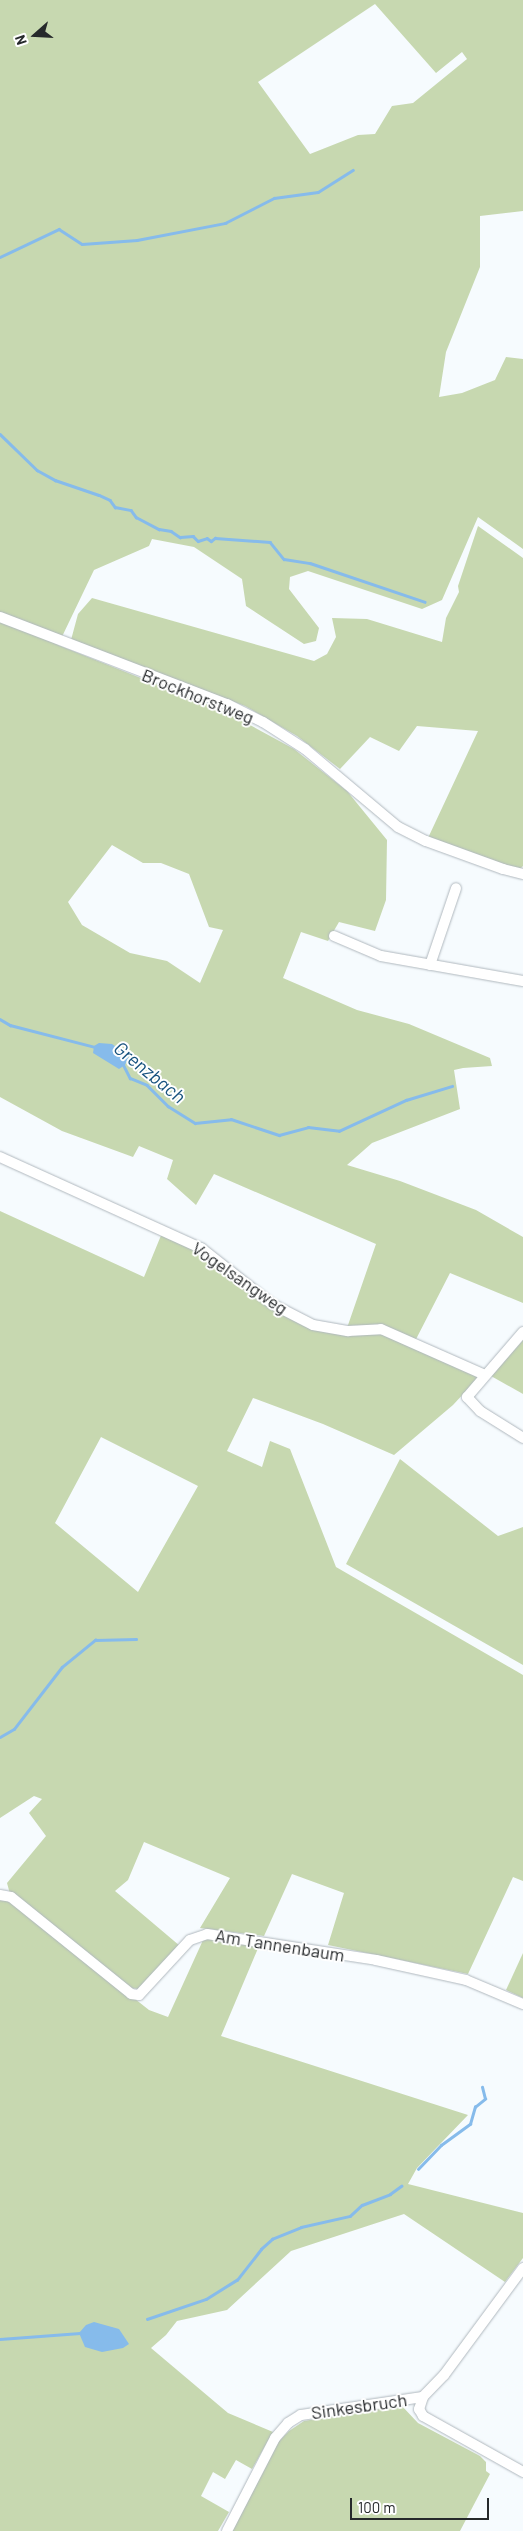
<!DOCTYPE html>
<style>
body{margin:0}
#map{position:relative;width:523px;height:2531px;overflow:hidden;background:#f6fbfe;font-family:Barlow,sans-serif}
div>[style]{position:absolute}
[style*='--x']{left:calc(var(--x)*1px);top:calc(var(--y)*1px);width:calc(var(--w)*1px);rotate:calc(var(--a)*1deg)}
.green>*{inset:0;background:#c7d8b0}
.water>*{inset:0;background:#86bbeb}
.stream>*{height:2.5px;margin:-1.25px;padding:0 1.25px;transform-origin:1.25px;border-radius:1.25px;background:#86bbeb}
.roads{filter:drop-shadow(0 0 1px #b0b8be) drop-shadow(0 0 1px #b0b8be)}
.street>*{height:10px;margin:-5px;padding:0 5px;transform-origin:5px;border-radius:5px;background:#fff}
span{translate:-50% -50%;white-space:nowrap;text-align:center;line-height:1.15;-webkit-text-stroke:4px #fff;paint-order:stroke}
.street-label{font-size:18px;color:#26292b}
.water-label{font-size:19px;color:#18537f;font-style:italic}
.north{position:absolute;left:10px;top:10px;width:50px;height:50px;-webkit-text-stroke:4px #fff;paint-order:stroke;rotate:251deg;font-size:14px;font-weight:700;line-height:20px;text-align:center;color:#26292b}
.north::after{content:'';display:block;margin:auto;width:18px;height:22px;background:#26292b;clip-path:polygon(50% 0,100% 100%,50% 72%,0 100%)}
.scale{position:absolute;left:350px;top:2498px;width:139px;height:22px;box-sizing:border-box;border:2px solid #26292b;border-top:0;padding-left:6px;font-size:15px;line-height:18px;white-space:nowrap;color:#26292b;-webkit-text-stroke:4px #fff;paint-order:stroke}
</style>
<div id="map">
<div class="green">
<div style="clip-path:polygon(evenodd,0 0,523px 0,523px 211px,480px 216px,480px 267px,446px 352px,439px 397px,462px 393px,495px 380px,506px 357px,523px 359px,523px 549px,478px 517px,442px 600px,422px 609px,308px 571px,290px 577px,289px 589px,319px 628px,316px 641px,304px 644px,246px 606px,242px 579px,194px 547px,152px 539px,149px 546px,94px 570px,58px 645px,226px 712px,294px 749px,347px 791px,387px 840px,386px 900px,375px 931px,339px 922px,328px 941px,301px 932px,283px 978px,357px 1010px,409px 1024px,490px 1058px,492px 1066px,463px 1068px,454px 1070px,460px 1109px,372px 1143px,347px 1165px,400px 1181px,476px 1210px,523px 1237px,523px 1303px,450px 1273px,412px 1347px,480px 1376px,453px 1405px,394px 1455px,323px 1424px,253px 1398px,227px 1451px,262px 1467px,270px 1441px,290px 1449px,336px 1567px,523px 1675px,523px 1881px,513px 1877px,468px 1974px,328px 1945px,344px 1893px,292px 1874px,264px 1936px,200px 1928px,230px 1878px,144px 1842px,128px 1880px,115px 1891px,180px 1946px,139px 1989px,131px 1988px,10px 1894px,7px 1883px,46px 1836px,29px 1813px,42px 1799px,34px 1796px,0 1818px,0 1211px,144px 1277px,162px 1233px,200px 1251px,313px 1329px,347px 1328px,376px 1244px,214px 1174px,196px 1205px,167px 1179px,173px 1160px,139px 1146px,133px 1157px,62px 1131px,0 1097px,0 0,375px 4px,436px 73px,462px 52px,467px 59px,413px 103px,392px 106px,375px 134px,358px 135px,310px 154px,258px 82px,375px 4px,0 0,112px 845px,143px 863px,161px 863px,189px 874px,209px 927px,223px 930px,200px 983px,167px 961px,130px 953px,82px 925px,68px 902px,112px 845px,0 0,101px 1437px,198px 1486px,138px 1592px,55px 1523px,101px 1437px)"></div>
<div style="clip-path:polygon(478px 526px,523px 558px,523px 866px,519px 870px,428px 838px,478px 731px,417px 726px,399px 751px,370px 737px,340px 769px,297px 736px,245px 706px,71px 640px,78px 614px,92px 598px,314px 661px,327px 654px,336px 637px,332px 618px,367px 619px,442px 642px,446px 618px,459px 592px,458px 586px)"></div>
<div style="clip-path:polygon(523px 1340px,523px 1394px,491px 1376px)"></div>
<div style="clip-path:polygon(400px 1459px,498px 1536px,523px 1527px,523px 1665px,346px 1564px)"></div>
<div style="clip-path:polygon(0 1898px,16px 1905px,149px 2010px,168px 2017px,204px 1938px,259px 1946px,221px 2036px,468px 2115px,417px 2168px,408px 2184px,523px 2213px,523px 2258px,505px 2282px,404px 2214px,291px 2251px,227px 2310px,177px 2321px,166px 2335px,151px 2348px,228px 2413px,273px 2432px,252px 2469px,236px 2460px,225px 2479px,213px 2472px,201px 2496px,229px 2512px,218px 2531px,0 2531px)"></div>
<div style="clip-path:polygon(523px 1953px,523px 1998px,506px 1990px)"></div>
<div style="clip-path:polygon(401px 2405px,418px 2423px,480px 2456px,486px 2462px,486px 2471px,490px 2474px,460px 2531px,231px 2531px,277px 2443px,289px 2431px,304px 2421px)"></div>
</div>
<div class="water">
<div style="clip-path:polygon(99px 1043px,112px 1044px,129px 1056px,125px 1065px,119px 1069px,93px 1053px,94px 1046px)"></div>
<div style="clip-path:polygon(94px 2322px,119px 2329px,129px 2344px,123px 2348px,102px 2352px,85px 2347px,79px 2333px,86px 2325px)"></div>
</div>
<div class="stream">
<div style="--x:0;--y:257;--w:65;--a:-25.4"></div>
<div style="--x:59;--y:229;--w:27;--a:33"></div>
<div style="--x:82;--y:244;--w:55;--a:-4.2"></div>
<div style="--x:137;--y:240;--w:90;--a:-10.9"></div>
<div style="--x:225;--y:223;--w:55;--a:-27"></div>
<div style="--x:274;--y:198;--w:44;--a:-7.8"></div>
<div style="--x:318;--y:192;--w:41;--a:-32.2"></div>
<div style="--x:0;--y:434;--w:52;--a:44.2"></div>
<div style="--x:37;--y:470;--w:21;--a:29"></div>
<div style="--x:55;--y:480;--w:46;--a:18.8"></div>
<div style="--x:99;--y:495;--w:12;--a:24"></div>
<div style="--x:110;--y:500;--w:9;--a:54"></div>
<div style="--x:115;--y:507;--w:16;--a:11"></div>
<div style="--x:131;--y:510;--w:9;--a:54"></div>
<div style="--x:136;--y:517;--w:26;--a:28"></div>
<div style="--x:159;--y:529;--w:12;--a:9"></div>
<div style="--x:171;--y:531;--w:11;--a:34"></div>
<div style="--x:180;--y:537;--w:13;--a:-4"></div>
<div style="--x:193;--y:536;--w:7;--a:45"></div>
<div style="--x:198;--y:541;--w:9;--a:-18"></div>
<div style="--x:207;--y:538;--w:5;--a:37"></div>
<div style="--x:211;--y:541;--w:5;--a:-37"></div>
<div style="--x:215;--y:538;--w:55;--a:4.2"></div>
<div style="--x:270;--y:542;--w:22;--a:51"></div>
<div style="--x:284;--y:559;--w:26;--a:9"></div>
<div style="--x:310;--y:563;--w:121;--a:18.7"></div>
<div style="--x:0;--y:1019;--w:12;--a:31"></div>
<div style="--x:10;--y:1025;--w:88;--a:14.5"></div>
<div style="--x:123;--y:1064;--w:16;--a:63"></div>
<div style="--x:130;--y:1078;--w:18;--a:22"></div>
<div style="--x:147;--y:1085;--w:30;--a:45"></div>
<div style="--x:168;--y:1106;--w:32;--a:32"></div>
<div style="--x:195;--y:1123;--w:36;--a:-6"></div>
<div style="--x:231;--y:1119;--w:51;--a:18.4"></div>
<div style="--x:279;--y:1135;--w:30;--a:-15"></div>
<div style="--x:308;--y:1127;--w:31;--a:7"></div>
<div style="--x:339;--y:1131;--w:74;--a:-24.8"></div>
<div style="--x:406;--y:1100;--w:48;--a:-16.9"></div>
<div style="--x:0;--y:1737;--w:16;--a:-30"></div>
<div style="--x:14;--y:1729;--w:78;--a:-52.3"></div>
<div style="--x:62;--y:1667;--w:43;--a:-39.3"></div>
<div style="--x:95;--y:1640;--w:41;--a:-1.4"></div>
<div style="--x:418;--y:2169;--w:33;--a:-46"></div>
<div style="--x:441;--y:2145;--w:36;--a:-36"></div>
<div style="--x:470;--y:2124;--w:18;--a:-74"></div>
<div style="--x:475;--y:2107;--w:13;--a:-39"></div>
<div style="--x:485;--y:2099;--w:12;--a:-104"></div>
<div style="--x:147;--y:2319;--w:62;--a:-18.7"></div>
<div style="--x:206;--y:2299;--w:36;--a:-32"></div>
<div style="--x:237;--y:2280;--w:39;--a:-52"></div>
<div style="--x:261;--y:2249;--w:15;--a:-42"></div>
<div style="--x:272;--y:2239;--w:31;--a:-22"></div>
<div style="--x:301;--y:2227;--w:50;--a:-12.7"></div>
<div style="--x:350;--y:2216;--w:16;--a:-43"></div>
<div style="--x:362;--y:2205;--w:30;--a:-21"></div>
<div style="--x:390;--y:2194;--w:14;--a:-36"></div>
<div style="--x:0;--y:2339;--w:80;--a:-4.3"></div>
</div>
<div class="roads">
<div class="street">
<div style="--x:0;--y:617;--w:243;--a:21"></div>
<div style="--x:227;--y:704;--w:40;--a:26.6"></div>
<div style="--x:263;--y:722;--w:50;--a:32.7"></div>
<div style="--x:305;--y:749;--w:121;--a:40"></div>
<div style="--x:398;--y:827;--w:31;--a:27"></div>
<div style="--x:426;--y:841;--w:82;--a:20"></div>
<div style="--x:503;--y:869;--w:21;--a:14"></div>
<div style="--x:334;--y:936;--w:51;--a:23.1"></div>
<div style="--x:381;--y:956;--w:144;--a:10"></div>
<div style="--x:430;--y:965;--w:81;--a:-71.3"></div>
<div style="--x:0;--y:1157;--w:221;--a:24.4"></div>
<div style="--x:201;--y:1248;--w:90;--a:38.3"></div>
<div style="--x:272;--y:1304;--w:46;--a:27.1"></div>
<div style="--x:313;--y:1325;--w:36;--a:10"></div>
<div style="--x:348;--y:1331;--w:33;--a:-3"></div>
<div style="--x:381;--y:1329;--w:114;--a:23.9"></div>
<div style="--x:523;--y:1332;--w:86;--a:130.7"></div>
<div style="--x:467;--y:1397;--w:19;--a:47"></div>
<div style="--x:480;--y:1411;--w:51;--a:32.1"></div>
<div style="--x:0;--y:1895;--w:11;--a:10"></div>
<div style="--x:11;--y:1897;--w:154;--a:38.9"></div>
<div style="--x:131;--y:1994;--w:8;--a:7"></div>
<div style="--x:139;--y:1995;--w:75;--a:-47.2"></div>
<div style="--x:190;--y:1940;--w:18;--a:-19"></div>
<div style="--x:207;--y:1934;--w:171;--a:8.7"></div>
<div style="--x:376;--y:1960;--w:92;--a:12.5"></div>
<div style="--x:466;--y:1980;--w:62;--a:22.8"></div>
<div style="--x:523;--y:2268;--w:133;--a:126.4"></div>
<div style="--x:444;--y:2375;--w:30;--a:134"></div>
<div style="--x:423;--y:2397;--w:13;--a:108"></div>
<div style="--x:419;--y:2409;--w:8;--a:60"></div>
<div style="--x:423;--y:2416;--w:115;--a:29.2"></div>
<div style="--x:227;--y:2531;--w:105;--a:-62.7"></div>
<div style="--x:275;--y:2438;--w:20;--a:-49"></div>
<div style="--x:288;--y:2423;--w:15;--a:-32"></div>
<div style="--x:301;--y:2415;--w:123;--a:-8.4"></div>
</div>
</div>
<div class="street-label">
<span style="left:198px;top:696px;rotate:22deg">Brockhorstweg</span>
<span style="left:240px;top:1278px;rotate:35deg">Vogelsangweg</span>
<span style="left:280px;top:1945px;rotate:9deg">Am Tannenbaum</span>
<span style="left:359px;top:2406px;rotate:-8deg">Sinkesbruch</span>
</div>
<div class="water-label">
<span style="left:150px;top:1072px;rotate:39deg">Grenzbach</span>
</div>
<div class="north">N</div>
<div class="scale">100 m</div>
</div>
